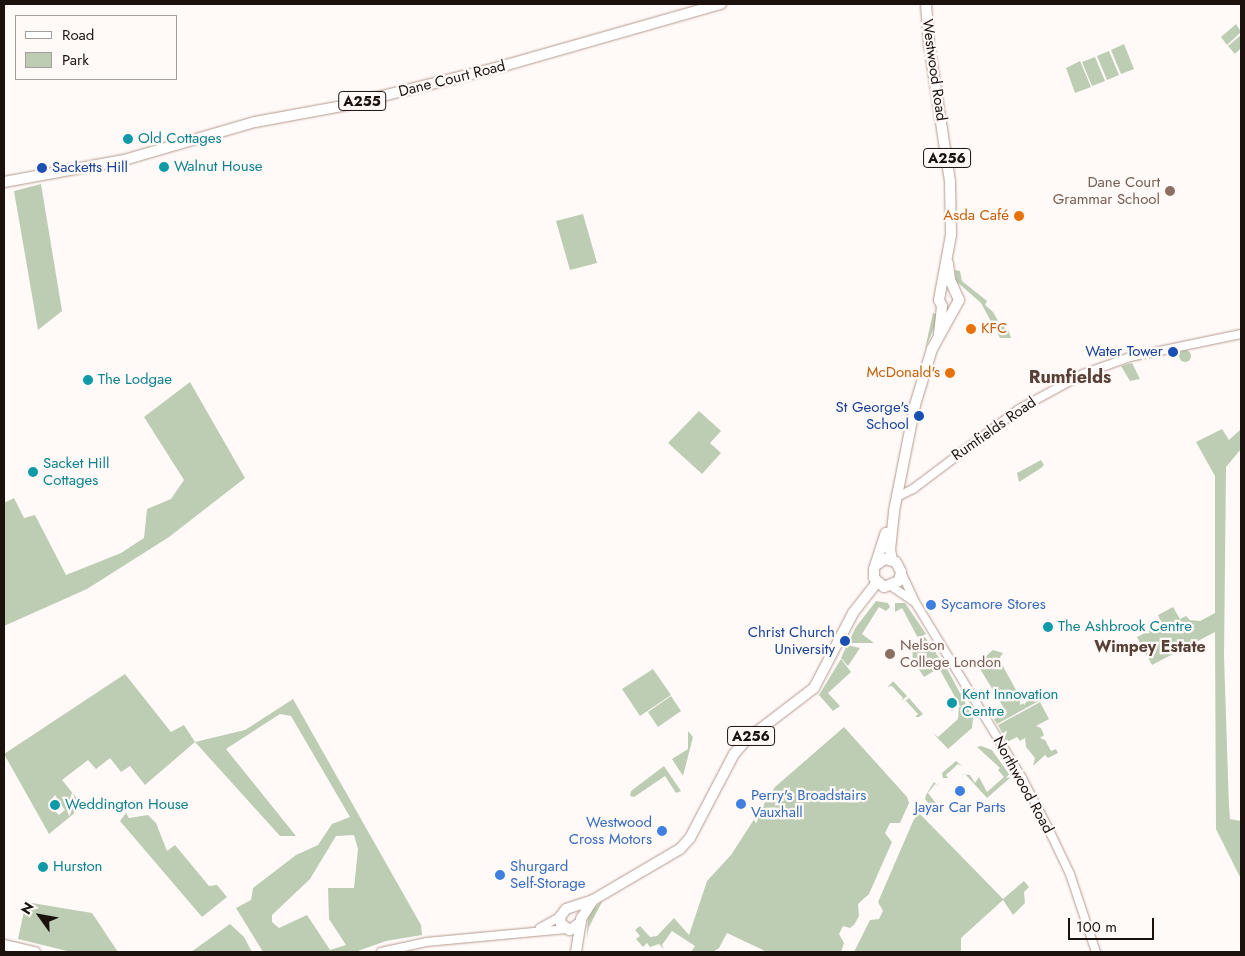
<!DOCTYPE html>
<meta charset="utf-8">
<style>
body{margin:0}
#map{position:relative;width:1245px;height:956px;overflow:hidden;background:#fff9f7;font-family:Jost,sans-serif}
div>[style]{position:absolute}
[style*='--x']{left:calc(var(--x)*1px);top:calc(var(--y)*1px);width:calc(var(--w)*1px);rotate:calc(var(--a)*1deg)}
.green>*{inset:0;background:#bdcdb3}
.round{border-radius:50%}
.roads{filter:drop-shadow(0 0 1px #b4998e) drop-shadow(0 0 1px #b4998e)}
.minor>*{height:8px;margin:-4px;padding:0 4px;transform-origin:4px;border-radius:4px;background:#fff}
.major>*{height:10px;margin:-5px;padding:0 5px;transform-origin:5px;border-radius:5px;background:#fff}
.dots>*{width:14px;height:14px;translate:-50% -50%;box-sizing:border-box;border:2px solid #fff9f7;border-radius:50%}
span{translate:-50% -50%;white-space:nowrap;text-align:center;line-height:1.15;-webkit-text-stroke:4.5px #fff9f7;paint-order:stroke}
.shield-label span{padding:1px 4px;background:#fff9f7;border:1px solid;border-radius:4px;-webkit-text-stroke-width:0}
.shield-label{font-size:14px;color:#1b120e;font-weight:700}
.street-label{font-size:15px;color:#1b120e}
.culture-label{font-size:15px;color:#0d838f}
.left{translate:0 -50%;text-align:left}
.transit-label{font-size:15px;color:#164399}
.right{translate:-100% -50%;text-align:right}
.education-label{font-size:15px;color:#785e54}
.food-label{font-size:15px;color:#c56008}
.shop-label{font-size:15px;color:#366cbe}
.neighbourhood-label{font-size:16px;color:#584037;font-weight:700}
.quarter-label{font-size:18px;color:#584037;font-weight:700}
.frame{position:absolute;inset:0;border:5px solid #1b120e;pointer-events:none}
.legend{position:absolute;left:15px;top:15px;width:162px;height:65px;box-sizing:border-box;background:#fff9f7;border:1px solid #a49d9a;margin:0;padding:6px 9px;list-style:none;font-size:15px;color:#1b120e}
.legend li{display:flex;align-items:center;gap:10px;height:25px}
.legend b{width:25px;border:1px solid #a49d9a}
.north{position:absolute;left:15px;top:891px;width:50px;height:50px;-webkit-text-stroke:4px #fff9f7;paint-order:stroke;rotate:302deg;font-size:14px;font-weight:700;line-height:20px;text-align:center;color:#1b120e}
.north::after{content:'';display:block;margin:auto;width:18px;height:22px;background:#1b120e;clip-path:polygon(50% 0,100% 100%,50% 72%,0 100%)}
.scale{position:absolute;left:1068px;top:918px;width:86px;height:22px;box-sizing:border-box;border:2px solid #1b120e;border-top:0;padding-left:6px;font-size:15px;line-height:18px;white-space:nowrap;color:#1b120e;-webkit-text-stroke:4px #fff9f7;paint-order:stroke}
</style>
<div id="map">
<div class="green">
<div style="clip-path:polygon(1236px 24px,1241px 32px,1227px 45px,1221px 37px)"></div>
<div style="clip-path:polygon(1241px 35px,1241px 48px,1235px 54px,1228px 46px)"></div>
<div style="clip-path:polygon(1124px 44px,1134px 69px,1121px 74px,1111px 50px)"></div>
<div style="clip-path:polygon(1109px 51px,1119px 75px,1107px 80px,1097px 56px)"></div>
<div style="clip-path:polygon(1095px 57px,1105px 81px,1092px 86px,1082px 62px)"></div>
<div style="clip-path:polygon(1080px 61px,1091px 87px,1075px 93px,1066px 68px)"></div>
<div style="clip-path:polygon(41px 184px,62px 311px,38px 330px,14px 191px)"></div>
<div style="clip-path:polygon(583px 214px,597px 263px,570px 270px,556px 221px)"></div>
<div style="clip-path:polygon(955px 270px,960px 271px,962px 281px,987px 301px,985px 305px,993px 312px,1001px 326px,1007px 325px,1011px 338px,1000px 338px,981px 303px,956px 281px)"></div>
<div style="clip-path:polygon(933px 313px,938px 315px,935px 326px,925px 349px)"></div>
<div class="round" style="left:1179px;top:350px;width:12px;height:12px"></div>
<div style="clip-path:polygon(1132px 363px,1140px 379px,1130px 381px,1121px 366px)"></div>
<div style="clip-path:polygon(190px 382px,245px 478px,169px 537px,87px 589px,4px 626px,4px 503px,14px 498px,24px 518px,35px 515px,66px 575px,121px 553px,144px 538px,147px 509px,171px 499px,184px 480px,144px 417px)"></div>
<div style="clip-path:polygon(699px 411px,721px 431px,710px 443px,721px 453px,702px 474px,668px 443px)"></div>
<div style="clip-path:polygon(1222px 429px,1229px 440px,1241px 429px,1241px 449px,1226px 467px,1224px 656px,1229px 807px,1230px 819px,1241px 821px,1241px 879px,1216px 829px,1215px 632px,1152px 665px,1137px 637px,1162px 624px,1158px 615px,1173px 607px,1180px 619px,1186px 616px,1190px 620px,1200px 621px,1215px 613px,1215px 476px,1196px 442px)"></div>
<div style="clip-path:polygon(1041px 460px,1044px 465px,1041px 468px,1019px 482px,1017px 473px)"></div>
<div style="clip-path:polygon(876px 601px,888px 603px,890px 607px,886px 611px,879px 607px,862px 634px,874px 643px,848px 643px,856px 627px)"></div>
<div style="clip-path:polygon(895px 603px,905px 603px,926px 634px,918px 638px,902px 608px,895px 612px)"></div>
<div style="clip-path:polygon(925px 637px,944px 665px,924px 677px,918px 668px,918px 659px,913px 659px,910px 645px)"></div>
<div style="clip-path:polygon(847px 645px,860px 648px,848px 666px,841px 658px)"></div>
<div style="clip-path:polygon(993px 650px,1003px 653px,999px 659px,1020px 697px,1020px 705px,1037px 697px,1039px 701px,997px 724px,994px 719px,1007px 713px,977px 664px)"></div>
<div style="clip-path:polygon(841px 659px,851px 672px,828px 693px,840px 706px,833px 711px,819px 695px)"></div>
<div style="clip-path:polygon(946px 667px,966px 704px,960px 706px,940px 670px)"></div>
<div style="clip-path:polygon(653px 669px,671px 695px,640px 716px,622px 689px)"></div>
<div style="clip-path:polygon(evenodd,125px 674px,171px 732px,184px 725px,195px 742px,245px 730px,293px 699px,421px 925px,422px 935px,386px 941px,355px 952px,263px 952px,236px 908px,251px 900px,253px 888px,296px 855px,318px 845px,332px 824px,350px 817px,291px 716px,280px 714px,226px 749px,296px 836px,280px 836px,195px 742px,145px 785px,130px 766px,121px 772px,110px 758px,96px 769px,88px 760px,62px 780px,83px 806px,49px 834px,4px 754px,125px 674px,55px 795px,65px 810px,59px 815px,48px 804px,55px 795px,125px 674px,354px 835px,358px 849px,354px 888px,328px 888px,329px 919px,346px 945px,330px 950px,307px 915px,279px 928px,272px 922px,272px 915px,310px 879px,336px 836px,354px 835px)"></div>
<div style="clip-path:polygon(893px 681px,907px 696px,901px 701px,903px 698px,892px 686px,888px 687px)"></div>
<div style="clip-path:polygon(671px 696px,681px 711px,658px 727px,648px 712px)"></div>
<div style="clip-path:polygon(909px 698px,923px 714px,919px 717px,915px 717px,918px 714px,906px 701px,903px 703px)"></div>
<div style="clip-path:polygon(1040px 702px,1049px 719px,1036px 726px,1041px 728px,1044px 735px,1040px 738px,1045px 740px,1051px 751px,1056px 749px,1058px 753px,1048px 758px,1045px 755px,1033px 766px,1035px 758px,1026px 747px,1025px 738px,1020px 741px,1017px 737px,1007px 742px,998px 725px)"></div>
<div style="clip-path:polygon(966px 705px,973px 718px,972px 728px,948px 749px,933px 733px,938px 737px,958px 719px,959px 707px)"></div>
<div style="clip-path:polygon(844px 727px,907px 797px,909px 803px,900px 823px,890px 823px,885px 833px,892px 842px,869px 894px,858px 904px,859px 916px,854px 925px,850px 928px,843px 926px,839px 934px,844px 943px,841px 952px,767px 952px,727px 933px,719px 948px,713px 952px,691px 952px,695px 946px,672px 931px,662px 945px,664px 949px,659px 944px,650px 947px,647px 943px,643px 947px,636px 939px,640px 936px,635px 930px,640px 926px,650px 937px,657px 936px,674px 918px,689px 935px,707px 881px,731px 855px,775px 787px)"></div>
<div style="clip-path:polygon(688px 731px,693px 737px,683px 776px,672px 759px,688px 749px)"></div>
<div style="clip-path:polygon(981px 746px,992px 750px,1011px 777px,987px 798px,966px 775px,961px 774px,970px 775px,975px 783px,979px 777px,987px 792px,1004px 777px,998px 770px,1000px 768px,977px 747px)"></div>
<div style="clip-path:polygon(956px 761px,962px 766px,958px 764px,946px 775px,948px 778px,943px 778px,942px 773px)"></div>
<div style="clip-path:polygon(664px 766px,681px 791px,676px 793px,665px 776px,634px 797px,630px 796px,631px 791px)"></div>
<div style="clip-path:polygon(934px 782px,939px 787px,935px 784px,928px 793px,939px 807px,935px 811px,925px 799px,926px 795px)"></div>
<div style="clip-path:polygon(126px 813px,129px 818px,148px 815px,156px 823px,167px 851px,175px 845px,209px 886px,217px 885px,227px 897px,202px 917px,120px 821px)"></div>
<div style="clip-path:polygon(920px 814px,1003px 899px,1024px 881px,1029px 887px,1024px 892px,1025px 903px,1013px 915px,1003px 900px,961px 938px,961px 952px,854px 952px,870px 920px,879px 919px,883px 911px,878px 902px,914px 819px)"></div>
<div style="clip-path:polygon(603px 900px,589px 927px,587px 939px,588px 914px)"></div>
<div style="clip-path:polygon(26px 902px,92px 913px,118px 952px,71px 952px,18px 939px)"></div>
<div style="clip-path:polygon(230px 924px,244px 937px,252px 952px,191px 952px)"></div>
</div>
<div class="roads">
<div class="minor">
<div style="--x:897;--y:497;--w:18;--a:-27"></div>
<div style="--x:913;--y:489;--w:133;--a:-37"></div>
<div style="--x:1019;--y:409;--w:73;--a:-28.7"></div>
<div style="--x:1083;--y:374;--w:50;--a:-19.9"></div>
<div style="--x:1130;--y:357;--w:113;--a:-11.7"></div>
<div style="--x:901;--y:572;--w:33;--a:65"></div>
<div style="--x:915;--y:602;--w:206;--a:58.7"></div>
<div style="--x:1022;--y:778;--w:56;--a:62.5"></div>
<div style="--x:1048;--y:828;--w:51;--a:64.4"></div>
<div style="--x:1070;--y:874;--w:82;--a:71.6"></div>
<div style="--x:891;--y:586;--w:27;--a:34"></div>
<div style="--x:540;--y:928;--w:23;--a:-29"></div>
<div style="--x:381;--y:952;--w:46;--a:-12.5"></div>
<div style="--x:426;--y:942;--w:141;--a:-5.3"></div>
</div>
<div class="major">
<div style="--x:926;--y:4;--w:40;--a:85.7"></div>
<div style="--x:929;--y:44;--w:140;--a:81.3"></div>
<div style="--x:950;--y:182;--w:53;--a:88.9"></div>
<div style="--x:951;--y:235;--w:66;--a:100.5"></div>
<div style="--x:939;--y:300;--w:7;--a:63"></div>
<div style="--x:942;--y:306;--w:28;--a:96"></div>
<div style="--x:4;--y:182;--w:122;--a:-10.4"></div>
<div style="--x:124;--y:160;--w:136;--a:-16.2"></div>
<div style="--x:255;--y:122;--w:88;--a:-10.4"></div>
<div style="--x:342;--y:106;--w:159;--a:-13.9"></div>
<div style="--x:496;--y:68;--w:234;--a:-15.9"></div>
<div style="--x:892;--y:560;--w:10;--a:-101"></div>
<div style="--x:890;--y:550;--w:39;--a:-84"></div>
<div style="--x:894;--y:511;--w:108;--a:-78.8"></div>
<div style="--x:915;--y:405;--w:59;--a:-73.1"></div>
<div style="--x:932;--y:349;--w:56;--a:-61.1"></div>
<div style="--x:959;--y:300;--w:22;--a:-114"></div>
<div style="--x:950;--y:280;--w:17;--a:-97"></div>
<div style="--x:876;--y:565;--w:11;--a:-34"></div>
<div style="--x:885;--y:559;--w:11;--a:15"></div>
<div style="--x:896;--y:562;--w:11;--a:63"></div>
<div style="--x:901;--y:572;--w:9;--a:103"></div>
<div style="--x:899;--y:581;--w:16;--a:158"></div>
<div style="--x:884;--y:587;--w:13;--a:-138"></div>
<div style="--x:874;--y:578;--w:9;--a:-90"></div>
<div style="--x:874;--y:569;--w:38;--a:-72"></div>
<div style="--x:581;--y:922;--w:14;--a:144"></div>
<div style="--x:570;--y:930;--w:11;--a:-146"></div>
<div style="--x:561;--y:924;--w:7;--a:-98"></div>
<div style="--x:560;--y:917;--w:10;--a:-53"></div>
<div style="--x:566;--y:909;--w:28;--a:-18"></div>
<div style="--x:593;--y:900;--w:101;--a:-30.4"></div>
<div style="--x:680;--y:849;--w:15;--a:-48"></div>
<div style="--x:690;--y:838;--w:95;--a:-62.4"></div>
<div style="--x:734;--y:754;--w:18;--a:-49"></div>
<div style="--x:746;--y:740;--w:86;--a:-37.4"></div>
<div style="--x:814;--y:688;--w:85;--a:-62.5"></div>
<div style="--x:853;--y:613;--w:39;--a:-52"></div>
<div style="--x:4;--y:945;--w:32;--a:13"></div>
<div style="--x:576;--y:952;--w:33;--a:-81"></div>
<div style="--x:581;--y:919;--w:22;--a:-58"></div>
</div>
</div>
<div class="dots">
<div style="left:128px;top:139px;background:#0f9aa8"></div>
<div style="left:164px;top:167px;background:#0f9aa8"></div>
<div style="left:42px;top:168px;background:#1a4fb4"></div>
<div style="left:1170px;top:191px;background:#8d6e63"></div>
<div style="left:1019px;top:216px;background:#e8710a"></div>
<div style="left:971px;top:329px;background:#e8710a"></div>
<div style="left:1173px;top:352px;background:#1a4fb4"></div>
<div style="left:950px;top:373px;background:#e8710a"></div>
<div style="left:88px;top:380px;background:#0f9aa8"></div>
<div style="left:919px;top:416px;background:#1a4fb4"></div>
<div style="left:33px;top:472px;background:#0f9aa8"></div>
<div style="left:931px;top:605px;background:#3f7fe0"></div>
<div style="left:1048px;top:627px;background:#0f9aa8"></div>
<div style="left:845px;top:641px;background:#1a4fb4"></div>
<div style="left:890px;top:654px;background:#8d6e63"></div>
<div style="left:952px;top:703px;background:#0f9aa8"></div>
<div style="left:960px;top:791px;background:#3f7fe0"></div>
<div style="left:741px;top:804px;background:#3f7fe0"></div>
<div style="left:55px;top:805px;background:#0f9aa8"></div>
<div style="left:662px;top:831px;background:#3f7fe0"></div>
<div style="left:43px;top:867px;background:#0f9aa8"></div>
<div style="left:500px;top:875px;background:#3f7fe0"></div>
</div>
<div class="shield-label">
<span style="left:362px;top:101px">A255</span>
<span style="left:947px;top:158px">A256</span>
<span style="left:751px;top:736px">A256</span>
</div>
<div class="street-label">
<span style="left:934px;top:70px;rotate:82deg">Westwood Road</span>
<span style="left:452px;top:79px;rotate:-14deg">Dane Court Road</span>
<span style="left:994px;top:429px;rotate:-35deg">Rumfields Road</span>
<span style="left:1023px;top:785px;rotate:61deg">Northwood Road</span>
</div>
<div class="culture-label">
<span class="left" style="left:138px;top:139px">Old Cottages</span>
<span class="left" style="left:174px;top:167px">Walnut House</span>
<span class="left" style="left:98px;top:380px">The Lodgae</span>
<span class="left" style="left:43px;top:472px">Sacket Hill<br>Cottages</span>
<span class="left" style="left:1058px;top:627px">The Ashbrook Centre</span>
<span class="left" style="left:962px;top:703px">Kent Innovation<br>Centre</span>
<span class="left" style="left:65px;top:805px">Weddington House</span>
<span class="left" style="left:53px;top:867px">Hurston</span>
</div>
<div class="transit-label">
<span class="left" style="left:52px;top:168px">Sacketts Hill</span>
<span class="right" style="left:1163px;top:352px">Water Tower</span>
<span class="right" style="left:909px;top:416px">St George's<br>School</span>
<span class="right" style="left:835px;top:641px">Christ Church<br>University</span>
</div>
<div class="education-label">
<span class="right" style="left:1160px;top:191px">Dane Court<br>Grammar School</span>
<span class="left" style="left:900px;top:654px">Nelson<br>College London</span>
</div>
<div class="food-label">
<span class="right" style="left:1009px;top:216px">Asda Café</span>
<span class="left" style="left:981px;top:329px">KFC</span>
<span class="right" style="left:940px;top:373px">McDonald's</span>
</div>
<div class="shop-label">
<span class="left" style="left:941px;top:605px">Sycamore Stores</span>
<span class="left" style="left:751px;top:804px">Perry's Broadstairs<br>Vauxhall</span>
<span style="left:960px;top:808px">Jayar Car Parts</span>
<span class="right" style="left:652px;top:831px">Westwood<br>Cross Motors</span>
<span class="left" style="left:510px;top:875px">Shurgard<br>Self-Storage</span>
</div>
<div class="neighbourhood-label">
<span style="left:1150px;top:647px">Wimpey Estate</span>
</div>
<div class="quarter-label">
<span style="left:1070px;top:377px">Rumfields</span>
</div>
<div class="frame"></div>
<ul class="legend">
<li><b style="height:6px;background:#fff"></b>Road</li>
<li><b style="height:14px;background:#bdcdb3"></b>Park</li>
</ul>
<div class="north">N</div>
<div class="scale">100 m</div>
</div>
